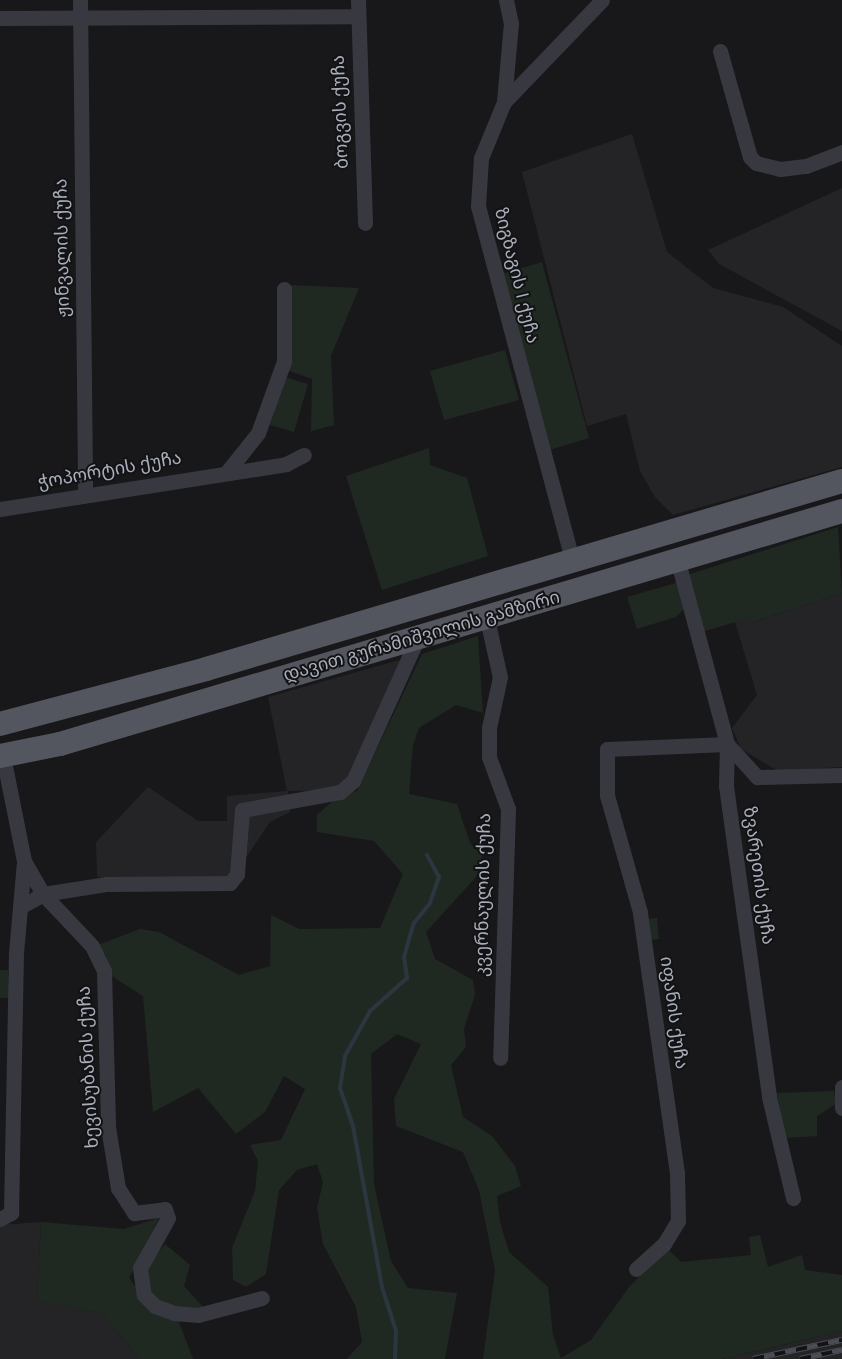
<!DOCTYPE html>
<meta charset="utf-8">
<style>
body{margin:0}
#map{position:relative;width:842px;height:1359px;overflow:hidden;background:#18181a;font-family:Overpass,"Noto Sans Georgian",sans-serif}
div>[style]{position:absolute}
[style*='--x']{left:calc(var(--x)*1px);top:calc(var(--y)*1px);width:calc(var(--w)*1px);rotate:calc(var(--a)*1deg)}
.built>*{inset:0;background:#242427}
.green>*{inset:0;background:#1f2921}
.stream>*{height:4px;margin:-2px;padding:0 2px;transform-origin:2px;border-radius:2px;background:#2c3640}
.street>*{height:15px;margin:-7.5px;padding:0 7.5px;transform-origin:7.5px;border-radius:7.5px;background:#383940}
.primary>*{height:24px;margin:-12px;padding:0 12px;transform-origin:12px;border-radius:12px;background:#54565f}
.rail>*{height:5.5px;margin-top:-2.75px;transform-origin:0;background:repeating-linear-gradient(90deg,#131315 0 11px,#4b4d55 0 22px);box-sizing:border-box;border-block:1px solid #4b4d55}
span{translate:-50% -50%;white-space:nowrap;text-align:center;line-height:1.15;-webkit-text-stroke:4px #131315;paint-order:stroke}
.street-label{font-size:18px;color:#a9aebb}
</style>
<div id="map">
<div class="built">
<div style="clip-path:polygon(632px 134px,667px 252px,713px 288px,783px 307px,842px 346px,842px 467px,673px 515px,655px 497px,640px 471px,626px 414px,587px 426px,522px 172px)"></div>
<div style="clip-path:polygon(842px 188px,842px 331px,719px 264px,708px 250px)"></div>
<div style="clip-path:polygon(842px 593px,842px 767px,778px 771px,741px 749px,732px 728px,757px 695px,735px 622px,749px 618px,751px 623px)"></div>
<div style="clip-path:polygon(403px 659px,358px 769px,333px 790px,288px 791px,290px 812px,270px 822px,230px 881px,136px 883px,97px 877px,96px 842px,148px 787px,198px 821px,227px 821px,227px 796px,287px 791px,268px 697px)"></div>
<div style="clip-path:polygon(41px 1222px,37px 1299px,102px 1313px,139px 1359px,0 1359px,0 1225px)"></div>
<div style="clip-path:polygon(842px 1331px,842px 1359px,722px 1359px,749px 1353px)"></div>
</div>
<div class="green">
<div style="clip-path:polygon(542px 262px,589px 438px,546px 451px,502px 274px)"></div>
<div style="clip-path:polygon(289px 285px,359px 288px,331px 356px,334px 425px,311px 431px,312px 379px,287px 370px)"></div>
<div style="clip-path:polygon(505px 350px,519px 400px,444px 420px,430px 371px)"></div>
<div style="clip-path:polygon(284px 377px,308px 384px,294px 432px,270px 425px)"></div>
<div style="clip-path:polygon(429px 448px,430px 465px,467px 478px,488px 556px,382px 590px,346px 476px)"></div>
<div style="clip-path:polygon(838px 527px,842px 593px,750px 623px,749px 618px,702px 632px,687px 575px)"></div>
<div style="clip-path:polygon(679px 582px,686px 607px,676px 617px,637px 629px,627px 597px)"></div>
<div style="clip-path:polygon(478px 636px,483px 713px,456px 705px,419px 728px,413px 745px,409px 794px,457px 804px,470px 843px,482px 856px,476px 877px,426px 932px,435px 959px,473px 980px,475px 995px,464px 1029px,466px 1047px,451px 1065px,463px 1117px,492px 1136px,515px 1166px,521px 1186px,497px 1196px,500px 1222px,509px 1252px,548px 1287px,553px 1335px,561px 1358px,591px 1340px,629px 1287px,668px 1249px,681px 1262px,751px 1255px,749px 1237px,760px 1235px,768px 1267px,802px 1255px,805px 1270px,842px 1275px,842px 1331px,722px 1359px,483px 1359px,495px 1270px,479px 1190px,463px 1152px,396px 1126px,394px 1099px,421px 1044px,397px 1034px,371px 1054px,374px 1184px,391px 1261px,408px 1288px,457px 1293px,445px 1359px,347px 1359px,362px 1342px,356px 1307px,323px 1244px,317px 1208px,323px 1182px,317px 1164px,297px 1170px,279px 1190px,266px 1274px,246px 1287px,233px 1280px,232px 1248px,255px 1191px,258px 1161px,250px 1145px,281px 1140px,305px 1089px,284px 1076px,265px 1112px,236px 1134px,198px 1088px,153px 1112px,143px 996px,107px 973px,106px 955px,98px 945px,140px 929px,159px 932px,239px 975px,270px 966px,271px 915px,299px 929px,380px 928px,403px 874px,374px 841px,317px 832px,317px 815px,335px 799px,357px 791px,422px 654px)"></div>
<div style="clip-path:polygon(657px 918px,659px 939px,650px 940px,648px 919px)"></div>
<div style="clip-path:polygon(0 970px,8px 970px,9px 998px,0 998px)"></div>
<div style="clip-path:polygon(834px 1091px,836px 1104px,817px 1116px,817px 1136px,785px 1138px,777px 1093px)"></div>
<div style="clip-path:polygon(159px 1218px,129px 1278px,153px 1309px,177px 1317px,193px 1359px,139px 1359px,102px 1313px,37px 1300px,41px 1222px,124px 1229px)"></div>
<div style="clip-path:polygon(165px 1244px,190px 1265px,184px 1286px,204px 1308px,179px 1310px,160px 1303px,149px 1290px,145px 1269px)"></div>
</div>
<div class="stream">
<div style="--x:395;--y:1359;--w:28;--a:-88"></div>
<div style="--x:396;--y:1331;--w:46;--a:-107.7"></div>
<div style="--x:382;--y:1287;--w:164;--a:-100.2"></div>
<div style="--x:353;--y:1126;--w:40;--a:-108.9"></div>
<div style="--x:340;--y:1088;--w:32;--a:-81"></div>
<div style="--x:345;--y:1056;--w:51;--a:-60.9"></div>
<div style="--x:370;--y:1011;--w:50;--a:-41.7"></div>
<div style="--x:407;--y:978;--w:21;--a:-98"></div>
<div style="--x:404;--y:957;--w:35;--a:-74"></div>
<div style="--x:414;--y:923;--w:26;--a:-51"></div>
<div style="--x:430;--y:903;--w:28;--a:-71"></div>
<div style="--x:439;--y:877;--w:25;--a:-119"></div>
</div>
<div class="street">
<div style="--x:80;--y:0;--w:495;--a:89.4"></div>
<div style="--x:358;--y:0;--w:223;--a:88.2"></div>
<div style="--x:506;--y:0;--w:24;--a:78"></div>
<div style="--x:511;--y:23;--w:79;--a:95.1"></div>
<div style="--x:504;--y:102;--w:61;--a:112.3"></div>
<div style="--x:481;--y:158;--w:48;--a:93.6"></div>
<div style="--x:478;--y:206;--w:366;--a:75.1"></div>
<div style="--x:0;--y:18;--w:358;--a:-0.3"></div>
<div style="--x:720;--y:51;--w:110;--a:74.2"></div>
<div style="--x:750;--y:157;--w:8;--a:45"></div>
<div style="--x:756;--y:163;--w:25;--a:14"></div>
<div style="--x:780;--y:169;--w:26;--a:-7"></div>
<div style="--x:806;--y:166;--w:39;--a:-21"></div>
<div style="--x:504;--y:102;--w:141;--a:-46.1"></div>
<div style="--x:227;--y:472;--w:50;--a:-51.5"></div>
<div style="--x:258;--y:433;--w:77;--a:-70.1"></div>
<div style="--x:284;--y:361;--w:72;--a:-90"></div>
<div style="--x:0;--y:509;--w:290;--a:-8.9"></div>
<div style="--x:286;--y:464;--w:20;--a:-27"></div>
<div style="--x:678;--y:562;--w:188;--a:74.9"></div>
<div style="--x:727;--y:744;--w:42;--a:91.4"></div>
<div style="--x:726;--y:786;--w:314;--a:82.1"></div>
<div style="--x:769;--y:1097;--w:104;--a:76.6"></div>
<div style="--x:487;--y:619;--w:59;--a:77.4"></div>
<div style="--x:500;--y:677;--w:52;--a:102.2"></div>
<div style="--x:489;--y:728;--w:29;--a:90"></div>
<div style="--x:489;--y:757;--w:55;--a:69.9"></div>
<div style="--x:508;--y:809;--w:249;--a:91.8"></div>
<div style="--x:24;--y:861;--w:38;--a:60"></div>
<div style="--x:43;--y:894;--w:71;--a:46.7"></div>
<div style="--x:92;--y:946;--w:28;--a:64"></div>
<div style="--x:104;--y:971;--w:156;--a:88.5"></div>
<div style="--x:108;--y:1127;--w:62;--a:80.7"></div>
<div style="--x:118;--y:1188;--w:30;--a:57"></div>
<div style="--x:134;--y:1213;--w:31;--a:-7"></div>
<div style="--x:165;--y:1209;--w:9;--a:72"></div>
<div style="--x:168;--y:1218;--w:57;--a:119.2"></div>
<div style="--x:140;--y:1268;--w:27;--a:82"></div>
<div style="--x:144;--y:1295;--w:16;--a:45"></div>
<div style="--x:155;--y:1306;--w:20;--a:20"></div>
<div style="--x:174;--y:1313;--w:24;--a:5"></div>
<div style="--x:198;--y:1315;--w:66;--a:-14.9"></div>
<div style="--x:20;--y:907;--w:26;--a:-29"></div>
<div style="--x:43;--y:894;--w:65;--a:-8.9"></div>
<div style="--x:107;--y:884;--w:123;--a:-0.5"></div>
<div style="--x:230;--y:883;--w:11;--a:-52"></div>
<div style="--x:237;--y:874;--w:64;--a:-85.5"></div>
<div style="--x:242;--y:810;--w:100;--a:-10.4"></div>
<div style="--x:340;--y:792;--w:17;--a:-40"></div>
<div style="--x:353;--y:781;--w:156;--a:-65.7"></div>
<div style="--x:842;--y:1087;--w:21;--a:90"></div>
<div style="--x:0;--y:1219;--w:13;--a:-29"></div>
<div style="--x:11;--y:1213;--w:260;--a:-88.9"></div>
<div style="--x:16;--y:953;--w:92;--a:-85"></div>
<div style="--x:24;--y:861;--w:107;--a:-101.3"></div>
<div style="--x:636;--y:1269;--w:38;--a:-42"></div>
<div style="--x:664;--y:1244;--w:27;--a:-59"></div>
<div style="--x:678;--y:1221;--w:48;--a:-91.2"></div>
<div style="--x:677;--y:1173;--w:264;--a:-98.1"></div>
<div style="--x:640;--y:912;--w:122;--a:-105.8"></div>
<div style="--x:607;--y:795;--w:46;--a:-90"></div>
<div style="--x:607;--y:749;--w:120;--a:-2.4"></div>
<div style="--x:727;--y:744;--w:45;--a:47.7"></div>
<div style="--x:757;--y:777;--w:85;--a:-1.3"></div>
</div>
<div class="primary">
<div style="--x:0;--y:724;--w:213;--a:-14.9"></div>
<div style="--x:206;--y:669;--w:663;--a:-16.47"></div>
<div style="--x:0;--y:756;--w:61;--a:-11.3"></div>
<div style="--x:60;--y:744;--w:816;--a:-16.59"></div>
</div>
<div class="rail">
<div style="--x:753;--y:1359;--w:91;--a:-12.1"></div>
<div style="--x:800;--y:1359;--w:43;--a:-12.1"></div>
</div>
<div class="street-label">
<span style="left:342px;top:112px;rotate:-92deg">ბოგვის ქუჩა</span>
<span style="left:64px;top:248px;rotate:-91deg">ჟინვალის ქუჩა</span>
<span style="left:515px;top:276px;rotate:76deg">ზიგზაგის I ქუჩა</span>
<span style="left:110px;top:472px;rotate:-10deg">ჭოპორტის ქუჩა</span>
<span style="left:422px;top:638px;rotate:-16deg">დავით გურამიშვილის გამზირი</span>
<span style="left:757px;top:876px;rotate:82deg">ზვარეთის ქუჩა</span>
<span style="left:485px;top:895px;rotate:-89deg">კვერნაულის ქუჩა</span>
<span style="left:672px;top:1013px;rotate:82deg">იფანის ქუჩა</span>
<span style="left:90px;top:1067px;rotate:-93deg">ხევისუბანის ქუჩა</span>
</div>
</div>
